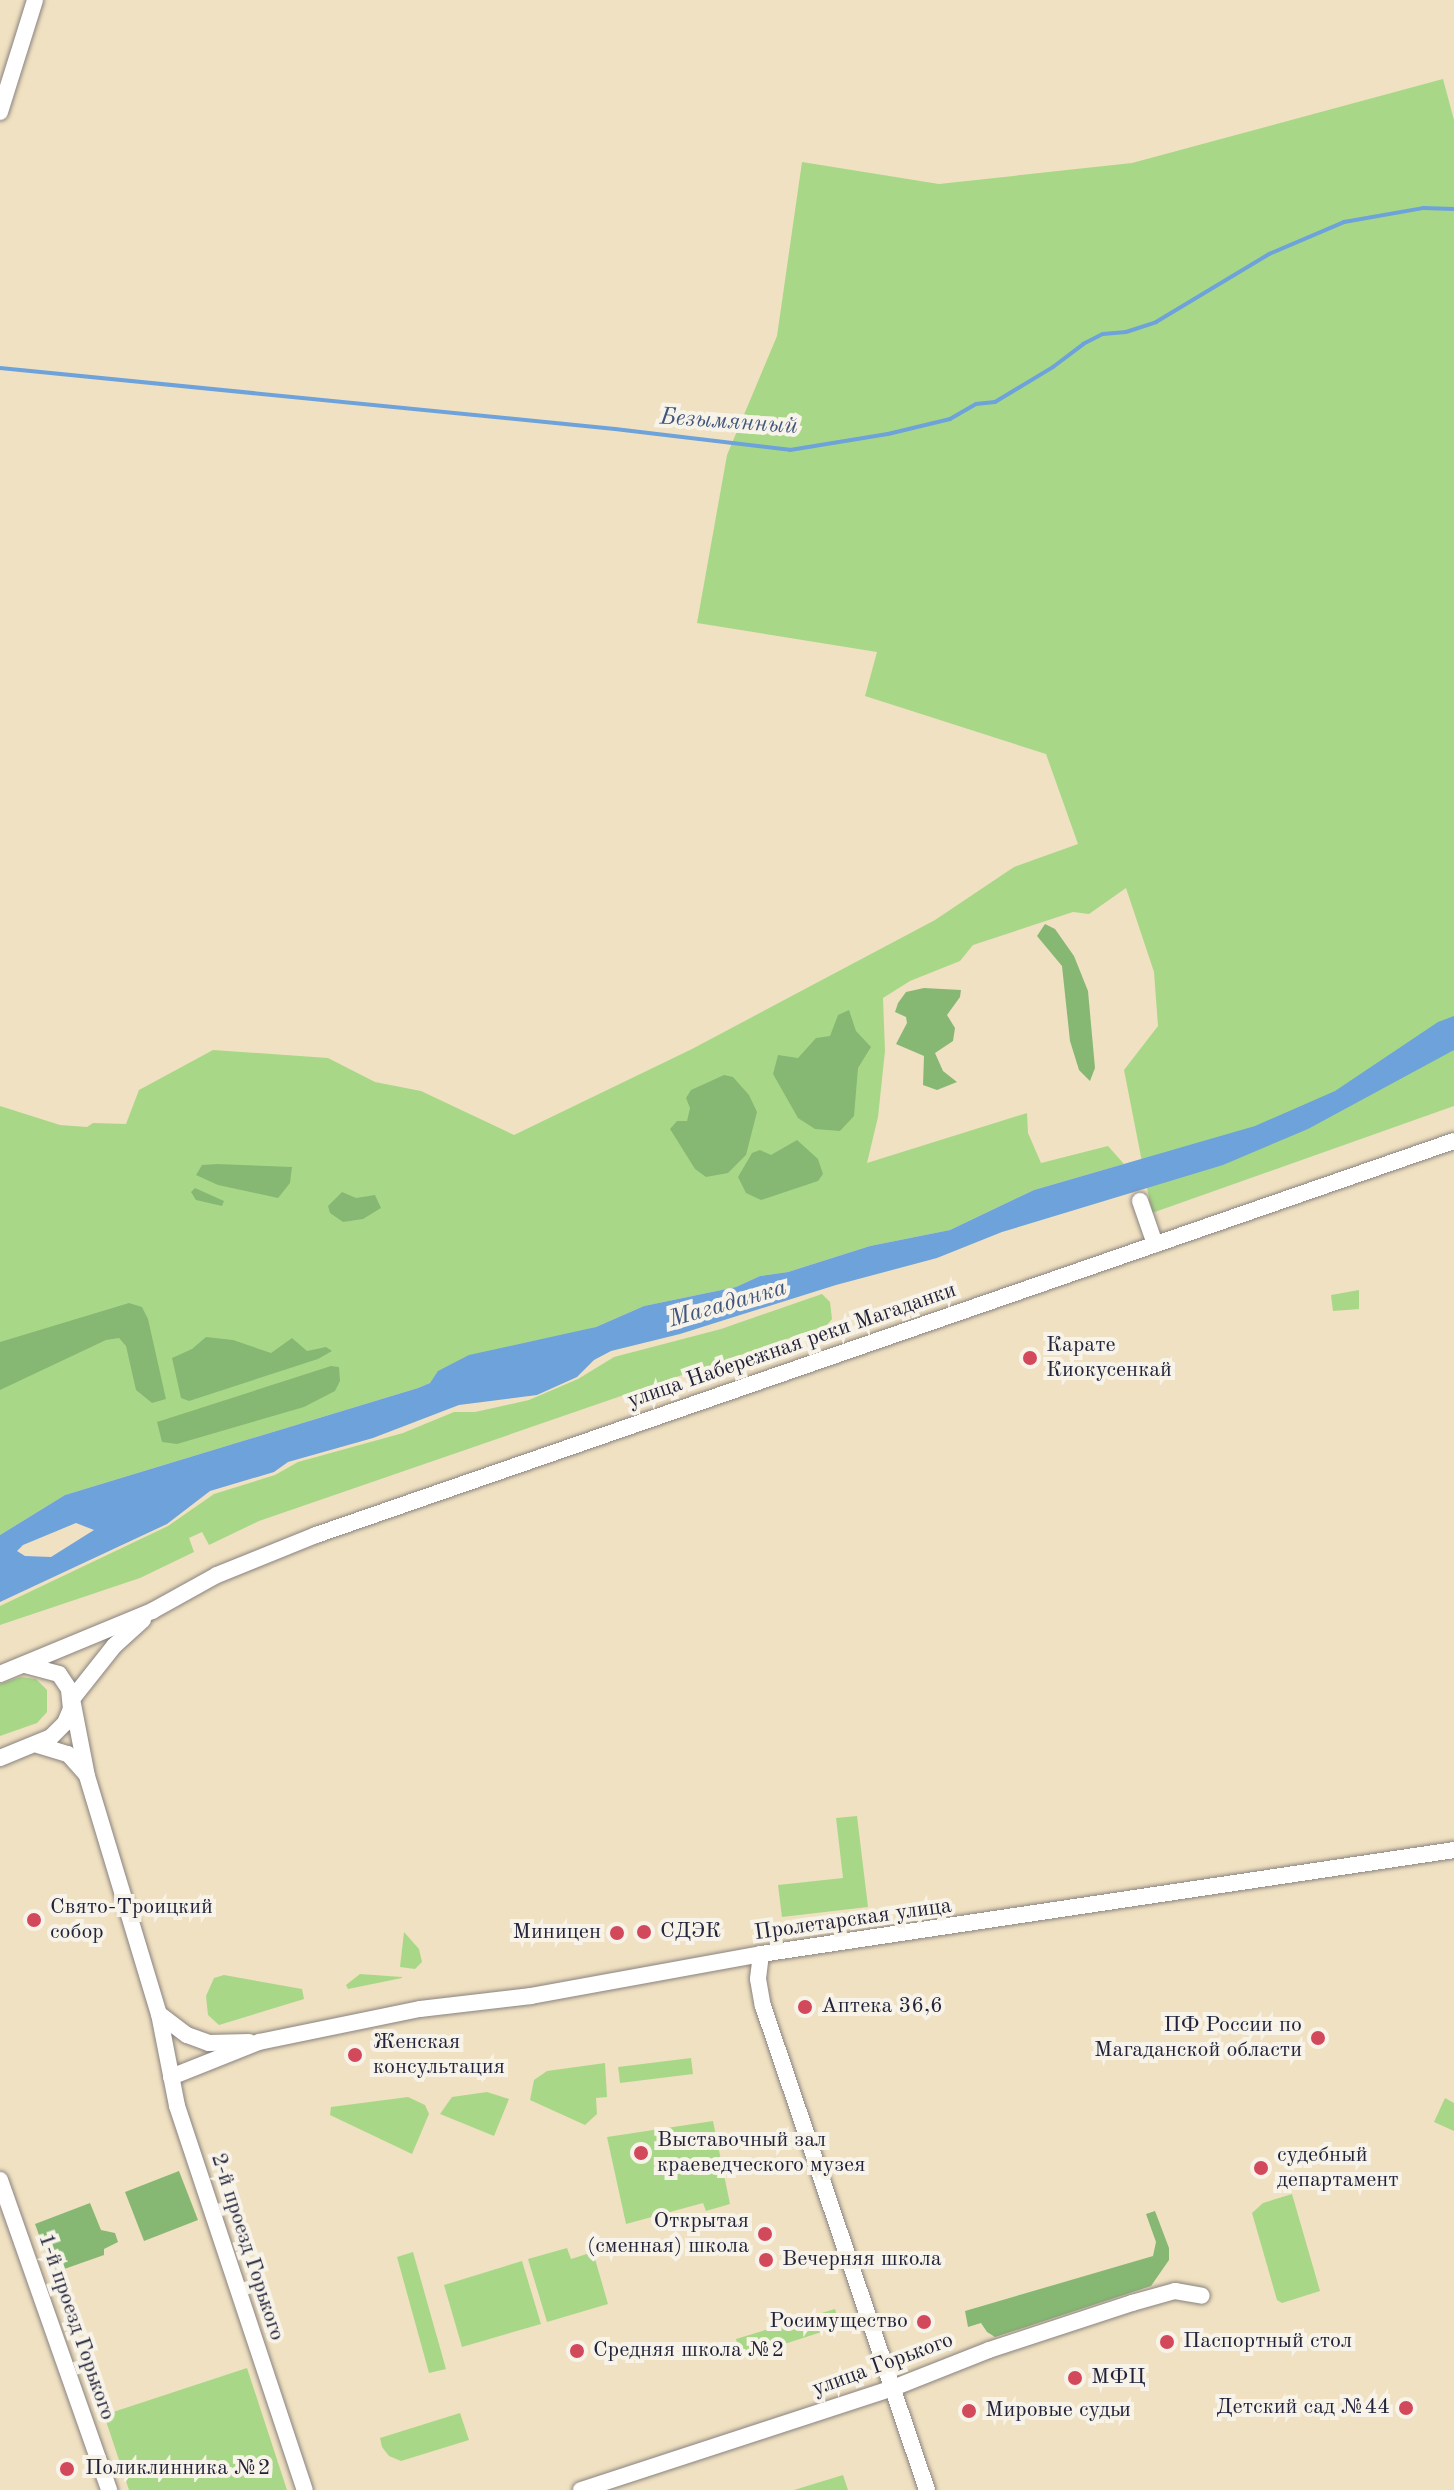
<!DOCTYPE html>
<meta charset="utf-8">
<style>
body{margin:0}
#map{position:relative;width:1454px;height:2490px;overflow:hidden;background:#f0e1c2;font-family:"Old Standard TT",serif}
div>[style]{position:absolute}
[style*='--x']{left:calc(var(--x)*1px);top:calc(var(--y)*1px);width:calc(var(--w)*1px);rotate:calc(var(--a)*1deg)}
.green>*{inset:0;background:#a8d887}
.forest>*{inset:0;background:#86b874}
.water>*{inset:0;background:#6ea2db}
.stream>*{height:4px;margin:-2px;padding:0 2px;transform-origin:2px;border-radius:2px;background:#6ea2db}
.roads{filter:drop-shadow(0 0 2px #89827e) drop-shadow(0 0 2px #89827e)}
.minor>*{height:16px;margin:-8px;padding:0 8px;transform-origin:8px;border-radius:8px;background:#fff}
.dots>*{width:22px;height:22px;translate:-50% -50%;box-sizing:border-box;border:4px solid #f7f3e8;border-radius:50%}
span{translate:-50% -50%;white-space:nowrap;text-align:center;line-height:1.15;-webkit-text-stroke:8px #f7f3e8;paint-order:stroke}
.poi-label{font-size:22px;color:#22223b}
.left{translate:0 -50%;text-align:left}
.right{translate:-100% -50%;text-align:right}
.street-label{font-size:22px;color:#22223b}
.water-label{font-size:24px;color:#40557b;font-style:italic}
</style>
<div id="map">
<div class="green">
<div style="clip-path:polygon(1443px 79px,1454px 120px,1454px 1106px,1152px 1213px,1124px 1070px,1158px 1026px,1154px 972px,1126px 888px,1089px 914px,1073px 912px,973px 945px,960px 961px,910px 981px,883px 998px,885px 1051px,878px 1117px,867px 1163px,1027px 1113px,1028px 1133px,1041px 1163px,1108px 1146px,1124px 1164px,1034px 1190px,950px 1230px,870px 1246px,788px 1272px,760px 1276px,736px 1287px,644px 1306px,596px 1327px,448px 1367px,439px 1371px,430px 1383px,418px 1388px,65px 1495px,0 1535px,0 1106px,60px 1125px,87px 1127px,93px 1123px,126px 1124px,139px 1090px,213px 1050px,328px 1058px,375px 1082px,421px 1091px,514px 1135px,692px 1049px,935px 920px,1014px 867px,1078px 844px,1046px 754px,865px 696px,877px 652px,697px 623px,727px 455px,777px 336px,802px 162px,939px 184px,1132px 163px)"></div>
<div style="clip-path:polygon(1359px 1290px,1359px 1309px,1333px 1311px,1331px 1295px)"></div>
<div style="clip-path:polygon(822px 1294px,830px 1302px,832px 1319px,827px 1325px,259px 1521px,209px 1545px,202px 1532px,189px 1538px,194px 1552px,140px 1578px,0 1625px,0 1606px,168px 1526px,214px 1494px,275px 1475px,298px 1462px,403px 1433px,454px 1412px,475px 1412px,529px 1400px,578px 1379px,614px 1357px,721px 1329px)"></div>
<div style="clip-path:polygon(21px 1677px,36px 1679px,47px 1690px,47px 1712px,37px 1723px,0 1736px,0 1684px)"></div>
<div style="clip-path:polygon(857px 1816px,868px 1907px,782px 1917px,778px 1885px,843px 1878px,836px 1818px)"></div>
<div style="clip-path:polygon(404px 1932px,419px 1949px,422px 1962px,415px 1969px,400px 1967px)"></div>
<div style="clip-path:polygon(360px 1974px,402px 1977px,402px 1978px,348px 1989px,346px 1985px)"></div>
<div style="clip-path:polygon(224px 1975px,302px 1989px,304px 1999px,219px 2025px,208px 2015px,206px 1996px,214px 1978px)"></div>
<div style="clip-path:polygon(691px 2058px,693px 2074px,620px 2083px,618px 2067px)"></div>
<div style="clip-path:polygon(605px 2063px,607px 2097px,596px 2098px,597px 2114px,585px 2125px,530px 2100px,534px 2080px,547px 2071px)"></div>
<div style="clip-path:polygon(487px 2092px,509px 2099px,494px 2136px,440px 2114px,452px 2097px)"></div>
<div style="clip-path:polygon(408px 2097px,425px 2105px,429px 2114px,412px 2154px,330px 2115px,331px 2107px)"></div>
<div style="clip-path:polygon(1445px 2098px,1454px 2103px,1454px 2131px,1434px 2122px)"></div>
<div style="clip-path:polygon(713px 2121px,730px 2204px,706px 2211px,703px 2203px,626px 2224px,607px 2137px)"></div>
<div style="clip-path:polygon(1292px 2194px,1320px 2291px,1282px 2303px,1277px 2300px,1252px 2213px,1263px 2203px)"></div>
<div style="clip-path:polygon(567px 2248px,571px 2259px,593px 2252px,608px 2304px,547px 2322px,528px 2259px)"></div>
<div style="clip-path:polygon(413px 2252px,446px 2369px,429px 2373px,397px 2257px)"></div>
<div style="clip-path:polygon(522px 2261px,541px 2324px,462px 2347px,444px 2285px)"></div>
<div style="clip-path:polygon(835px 2309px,840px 2326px,741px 2358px,736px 2339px)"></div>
<div style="clip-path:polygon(247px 2368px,287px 2490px,129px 2490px,104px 2415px)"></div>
<div style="clip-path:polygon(460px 2413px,469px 2440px,401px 2461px,389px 2456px,382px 2447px,380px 2438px)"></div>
<div style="clip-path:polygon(843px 2475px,848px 2490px,794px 2490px)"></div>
</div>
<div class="forest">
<div style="clip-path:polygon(1045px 924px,1055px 929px,1074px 956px,1088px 991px,1095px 1068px,1090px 1081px,1079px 1070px,1070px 1041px,1062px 966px,1037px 936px)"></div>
<div style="clip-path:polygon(924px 988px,961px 990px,960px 997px,947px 1015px,955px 1028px,953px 1041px,935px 1053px,943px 1071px,957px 1082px,937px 1090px,923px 1085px,924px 1056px,896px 1044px,907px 1023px,906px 1017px,895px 1012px,898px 1003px,906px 992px)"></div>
<div style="clip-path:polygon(849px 1010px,856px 1031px,871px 1047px,858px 1068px,854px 1116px,840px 1131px,815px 1129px,798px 1118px,773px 1074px,778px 1055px,798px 1058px,816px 1038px,830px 1036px,838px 1015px)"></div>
<div style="clip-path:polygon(724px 1075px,733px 1077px,749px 1095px,757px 1112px,746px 1155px,728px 1173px,706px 1177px,695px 1169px,670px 1129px,677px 1121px,687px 1121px,690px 1108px,686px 1098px,691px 1090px)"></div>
<div style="clip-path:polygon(797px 1140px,818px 1159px,823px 1174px,818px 1181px,761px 1200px,746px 1193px,738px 1177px,752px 1153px,760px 1150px,771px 1155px)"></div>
<div style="clip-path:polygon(217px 1164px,292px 1167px,290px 1183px,278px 1198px,218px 1185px,196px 1175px,202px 1165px)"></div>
<div style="clip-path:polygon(195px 1188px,224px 1201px,222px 1206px,196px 1200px,191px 1192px)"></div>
<div style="clip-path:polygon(342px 1192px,356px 1198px,375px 1195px,381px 1208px,363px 1219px,343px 1222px,330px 1213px,328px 1206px)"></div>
<div style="clip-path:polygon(129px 1303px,142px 1307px,148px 1319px,166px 1399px,152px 1403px,136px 1390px,126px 1346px,119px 1338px,106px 1340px,0 1390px,0 1342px)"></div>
<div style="clip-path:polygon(206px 1337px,233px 1340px,271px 1353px,292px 1338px,307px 1351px,326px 1347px,332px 1351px,318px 1359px,189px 1401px,181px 1398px,172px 1358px,192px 1349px)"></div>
<div style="clip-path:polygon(331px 1366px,339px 1367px,340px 1381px,335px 1391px,304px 1407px,177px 1444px,162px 1442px,157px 1422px)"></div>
<div style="clip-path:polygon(179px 2171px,198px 2220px,144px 2241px,125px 2192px)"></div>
<div style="clip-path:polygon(90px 2203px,101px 2230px,115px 2233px,118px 2242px,104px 2249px,104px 2255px,53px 2273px,35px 2224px)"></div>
<div style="clip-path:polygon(1155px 2211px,1169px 2248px,1169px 2260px,1151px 2286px,995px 2337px,987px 2332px,981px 2323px,968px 2327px,965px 2311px,1153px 2256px,1156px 2242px,1146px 2214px)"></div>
</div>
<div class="water">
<div style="clip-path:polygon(evenodd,1454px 1016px,1454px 1050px,1308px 1129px,1223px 1165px,1002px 1232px,937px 1258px,836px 1285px,680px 1334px,611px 1351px,594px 1360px,577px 1377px,537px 1395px,459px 1405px,373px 1438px,288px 1462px,274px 1472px,210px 1491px,167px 1524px,0 1602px,0 1535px,65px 1495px,418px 1388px,430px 1383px,438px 1371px,469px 1355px,596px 1327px,644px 1306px,736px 1287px,760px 1276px,788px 1272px,870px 1246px,950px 1230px,1034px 1190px,1255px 1126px,1335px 1091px,1438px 1022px,1454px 1016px,76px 1523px,94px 1530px,51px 1557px,25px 1556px,17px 1551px,23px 1545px,76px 1523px)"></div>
</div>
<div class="stream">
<div style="--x:0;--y:368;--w:618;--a:5.66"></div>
<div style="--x:615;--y:429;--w:176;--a:6.8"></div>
<div style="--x:790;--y:450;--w:99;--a:-9.3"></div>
<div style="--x:888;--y:434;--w:64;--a:-13.6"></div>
<div style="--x:950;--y:419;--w:30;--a:-30"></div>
<div style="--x:976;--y:404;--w:19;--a:-6"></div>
<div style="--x:995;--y:402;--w:68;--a:-31.1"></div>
<div style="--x:1053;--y:367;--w:38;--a:-37"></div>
<div style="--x:1083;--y:344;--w:22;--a:-27"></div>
<div style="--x:1103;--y:334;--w:23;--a:-5"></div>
<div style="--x:1126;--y:332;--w:32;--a:-18"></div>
<div style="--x:1156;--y:322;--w:132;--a:-31"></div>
<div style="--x:1269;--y:254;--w:82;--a:-23.1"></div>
<div style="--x:1344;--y:222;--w:80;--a:-10"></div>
<div style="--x:1423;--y:208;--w:31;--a:2"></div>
</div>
<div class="roads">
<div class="minor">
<div style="--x:0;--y:112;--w:117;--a:-72.6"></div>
<div style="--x:1140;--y:1201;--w:46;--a:70.8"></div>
<div style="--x:0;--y:1674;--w:165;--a:-22.5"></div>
<div style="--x:152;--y:1611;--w:74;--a:-29"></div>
<div style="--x:217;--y:1575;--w:107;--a:-22"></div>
<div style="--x:316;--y:1535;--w:1204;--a:-19.1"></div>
<div style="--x:72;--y:1699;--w:78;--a:79"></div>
<div style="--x:87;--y:1776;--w:249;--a:73.2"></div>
<div style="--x:159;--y:2014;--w:94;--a:78.9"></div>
<div style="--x:177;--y:2106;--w:405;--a:71.6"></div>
<div style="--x:72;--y:1699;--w:68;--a:-51.6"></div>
<div style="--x:114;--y:1646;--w:39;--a:-42"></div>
<div style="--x:38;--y:1745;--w:31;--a:17"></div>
<div style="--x:68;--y:1754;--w:27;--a:48"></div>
<div style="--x:0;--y:1758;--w:55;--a:-22.4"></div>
<div style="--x:51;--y:1737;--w:20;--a:-45"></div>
<div style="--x:65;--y:1723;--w:15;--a:-67"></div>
<div style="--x:71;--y:1709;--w:20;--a:-96"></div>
<div style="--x:69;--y:1689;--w:18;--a:-124"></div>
<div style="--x:59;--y:1674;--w:34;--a:-165"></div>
<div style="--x:761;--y:1954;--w:25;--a:97"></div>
<div style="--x:758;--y:1979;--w:27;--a:80"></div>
<div style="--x:763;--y:2006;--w:511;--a:71.28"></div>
<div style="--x:159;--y:2014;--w:35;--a:37"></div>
<div style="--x:187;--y:2035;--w:23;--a:20"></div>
<div style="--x:209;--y:2043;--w:40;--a:-1.4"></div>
<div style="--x:171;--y:2077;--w:95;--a:-21.7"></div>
<div style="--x:259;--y:2042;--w:164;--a:-11.6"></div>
<div style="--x:420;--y:2009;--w:112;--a:-6.7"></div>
<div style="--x:531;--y:1996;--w:234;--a:-10.3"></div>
<div style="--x:761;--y:1954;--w:701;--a:-8.53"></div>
<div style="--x:0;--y:2180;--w:329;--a:70.6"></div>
<div style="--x:581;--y:2490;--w:328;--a:-18.1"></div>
<div style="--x:893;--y:2388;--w:103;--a:-21.6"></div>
<div style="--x:989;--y:2350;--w:151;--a:-18.2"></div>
<div style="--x:1132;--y:2303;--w:45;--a:-15.6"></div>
<div style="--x:1175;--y:2291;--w:27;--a:10"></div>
</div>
</div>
<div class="dots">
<div style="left:1030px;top:1358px;background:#d1495b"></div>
<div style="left:34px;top:1920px;background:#d1495b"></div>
<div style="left:644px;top:1932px;background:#d1495b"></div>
<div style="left:617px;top:1933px;background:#d1495b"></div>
<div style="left:805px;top:2007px;background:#d1495b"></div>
<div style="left:1318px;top:2038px;background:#d1495b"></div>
<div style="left:355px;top:2055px;background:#d1495b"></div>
<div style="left:641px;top:2153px;background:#d1495b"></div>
<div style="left:1261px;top:2168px;background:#d1495b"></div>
<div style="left:765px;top:2234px;background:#d1495b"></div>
<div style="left:766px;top:2260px;background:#d1495b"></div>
<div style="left:924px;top:2322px;background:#d1495b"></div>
<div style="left:1167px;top:2342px;background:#d1495b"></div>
<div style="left:577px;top:2351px;background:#d1495b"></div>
<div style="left:1075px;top:2378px;background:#d1495b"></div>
<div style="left:1406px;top:2408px;background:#d1495b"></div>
<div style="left:969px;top:2411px;background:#d1495b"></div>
<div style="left:67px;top:2469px;background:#d1495b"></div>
</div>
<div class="poi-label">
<span class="left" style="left:1046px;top:1358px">Карате<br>Киокусенкай</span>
<span class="left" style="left:50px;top:1920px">Свято-Троицкий<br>собор</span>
<span class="left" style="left:660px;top:1932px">СДЭК</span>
<span class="right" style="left:601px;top:1933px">Миницен</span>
<span class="left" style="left:821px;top:2007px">Аптека 36,6</span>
<span class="right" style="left:1302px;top:2038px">ПФ России по<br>Магаданской области</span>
<span class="left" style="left:373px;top:2055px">Женская<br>консультация</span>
<span class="left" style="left:657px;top:2153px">Выставочный зал<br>краеведческого музея</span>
<span class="left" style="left:1277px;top:2168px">судебный<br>департамент</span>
<span class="right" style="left:749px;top:2234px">Открытая<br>(сменная) школа</span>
<span class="left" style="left:782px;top:2260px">Вечерняя школа</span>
<span class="right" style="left:908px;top:2322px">Росимущество</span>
<span class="left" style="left:1183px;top:2342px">Паспортный стол</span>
<span class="left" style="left:593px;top:2351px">Средняя школа №2</span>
<span class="left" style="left:1091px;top:2378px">МФЦ</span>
<span class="right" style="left:1390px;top:2408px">Детский сад №44</span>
<span class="left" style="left:985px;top:2411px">Мировые судьи</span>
<span class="left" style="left:85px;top:2469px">Поликлинника №2</span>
</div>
<div class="street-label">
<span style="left:792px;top:1346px;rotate:-19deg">улица Набережная реки Магаданки</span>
<span style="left:853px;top:1920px;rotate:-8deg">Пролетарская улица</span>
<span style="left:247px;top:2247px;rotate:72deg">2-й проезд Горького</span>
<span style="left:76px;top:2327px;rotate:71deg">1-й проезд Горького</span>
<span style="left:883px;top:2365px;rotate:-20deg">улица Горького</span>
</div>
<div class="water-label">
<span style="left:729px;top:423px;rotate:4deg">Безымянный</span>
<span style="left:728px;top:1305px;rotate:-16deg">Магаданка</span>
</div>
</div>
